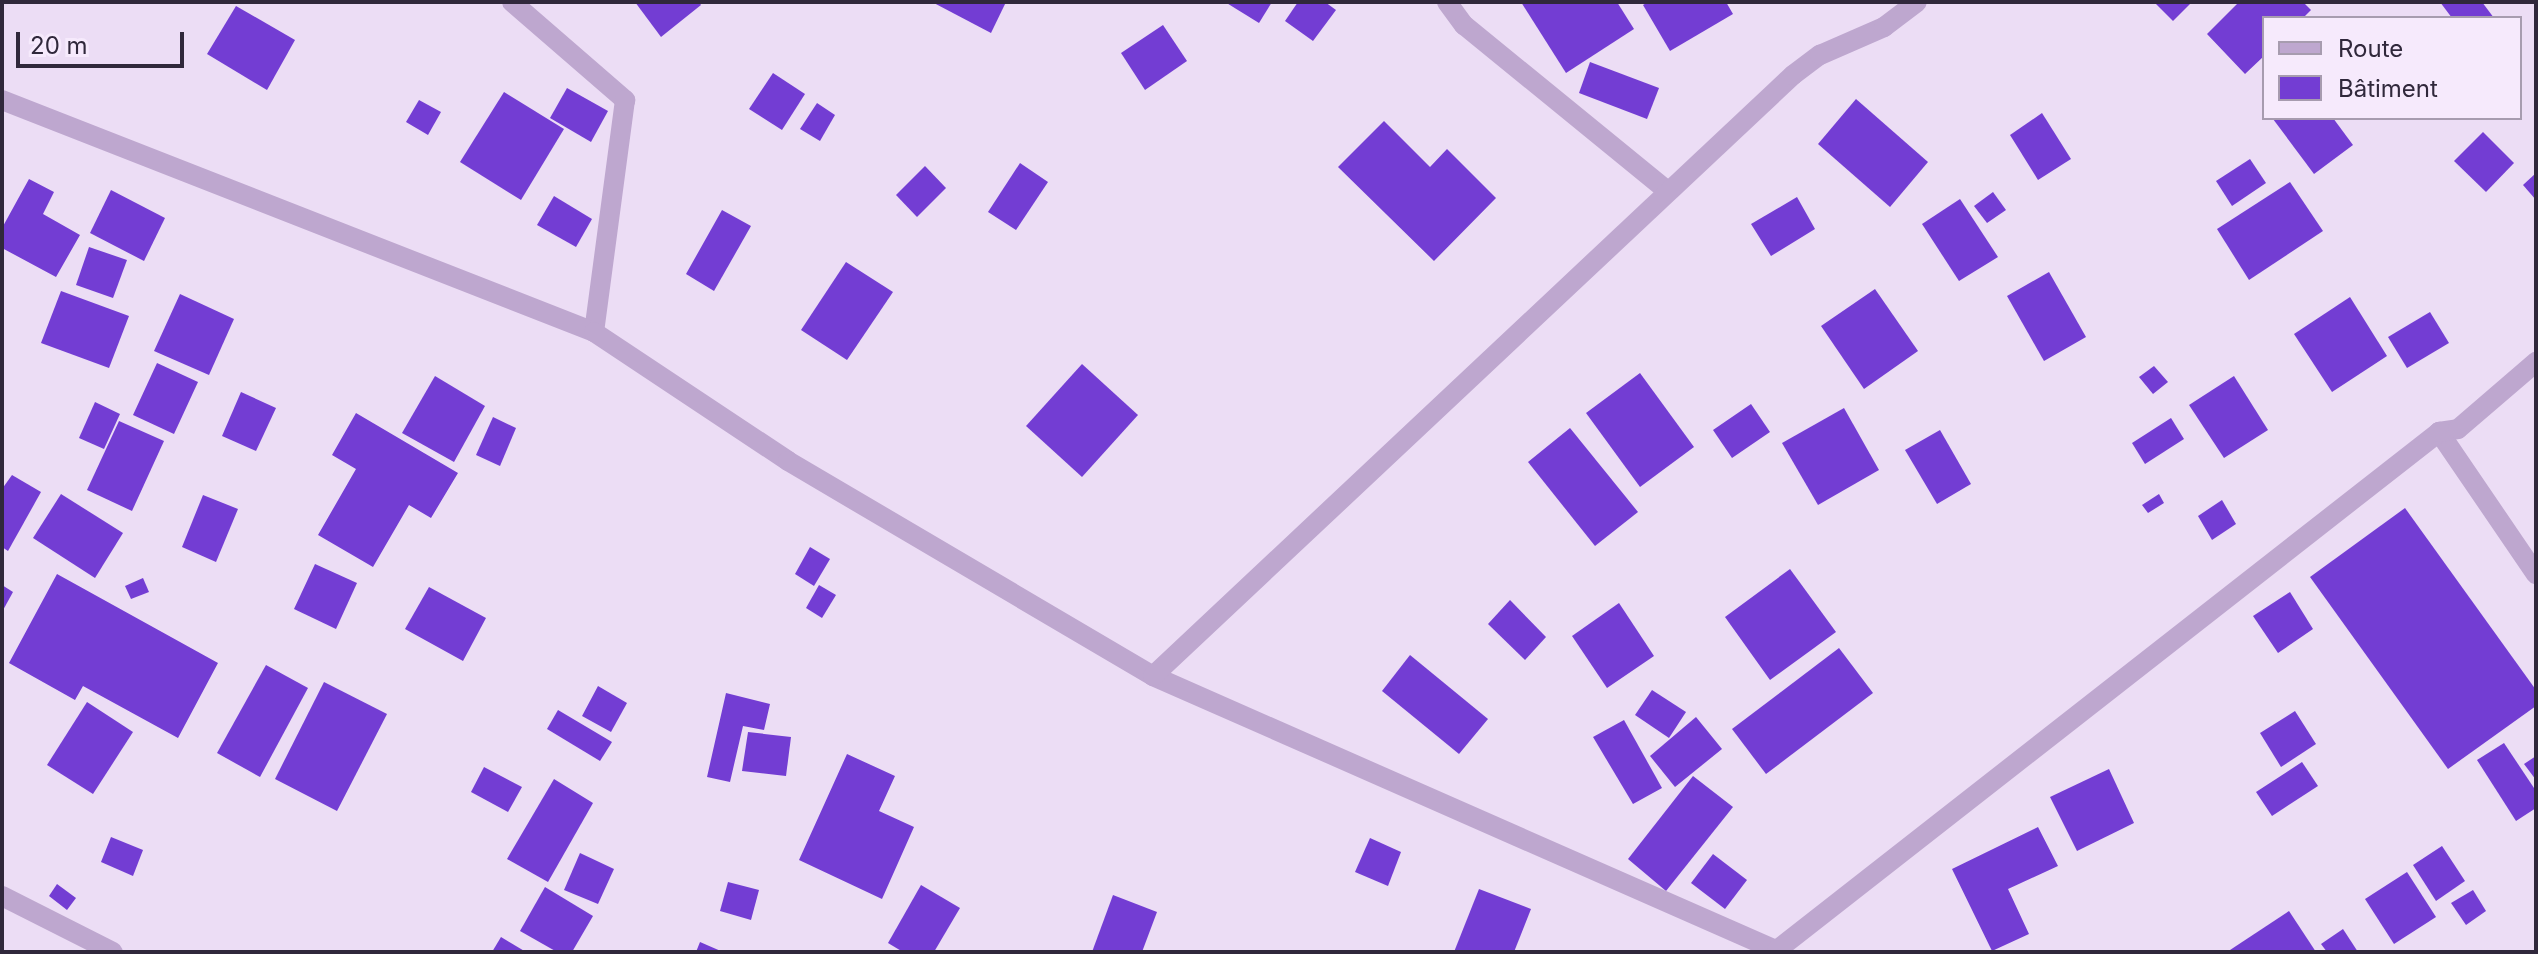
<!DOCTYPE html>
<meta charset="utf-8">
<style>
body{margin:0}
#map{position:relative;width:2538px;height:954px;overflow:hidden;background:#ecddf5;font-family:Inter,sans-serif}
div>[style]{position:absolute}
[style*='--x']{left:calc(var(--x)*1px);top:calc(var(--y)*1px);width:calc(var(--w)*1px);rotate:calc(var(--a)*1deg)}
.building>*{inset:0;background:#733dd3}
.minor>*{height:20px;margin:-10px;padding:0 10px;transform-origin:10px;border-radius:10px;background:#bea7cf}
span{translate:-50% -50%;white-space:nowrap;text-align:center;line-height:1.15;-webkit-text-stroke:8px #f6eafc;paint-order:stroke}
.frame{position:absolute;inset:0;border:4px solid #30283b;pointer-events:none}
.legend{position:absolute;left:2262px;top:16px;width:260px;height:104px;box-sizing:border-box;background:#f6eafc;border:2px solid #a79caf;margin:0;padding:10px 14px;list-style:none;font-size:24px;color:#30283b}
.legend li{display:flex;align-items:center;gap:16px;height:40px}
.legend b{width:40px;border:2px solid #a79caf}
.scale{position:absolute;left:16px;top:32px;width:168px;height:36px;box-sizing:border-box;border:4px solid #30283b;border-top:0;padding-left:10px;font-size:24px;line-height:28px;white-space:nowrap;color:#30283b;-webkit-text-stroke:6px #f6eafc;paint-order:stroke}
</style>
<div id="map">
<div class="building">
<div style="clip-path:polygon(635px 2px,699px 2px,701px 5px,661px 37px)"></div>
<div style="clip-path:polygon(932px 2px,1006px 2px,991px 33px)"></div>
<div style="clip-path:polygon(1225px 2px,1272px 2px,1259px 23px)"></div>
<div style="clip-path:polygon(1298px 2px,1325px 2px,1336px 10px,1313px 41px,1285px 21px)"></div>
<div style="clip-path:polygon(1521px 2px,1617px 2px,1634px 29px,1566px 73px)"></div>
<div style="clip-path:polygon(1648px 2px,1726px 2px,1733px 14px,1670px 51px,1643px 5px)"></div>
<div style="clip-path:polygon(2154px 2px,2192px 2px,2173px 21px)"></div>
<div style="clip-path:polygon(2239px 2px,2303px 2px,2311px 10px,2303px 18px,2264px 18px,2264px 56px,2245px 74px,2207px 34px)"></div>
<div style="clip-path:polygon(2440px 2px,2482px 2px,2494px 18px,2452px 18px)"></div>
<div style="clip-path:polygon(236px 6px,295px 40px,267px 90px,207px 54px)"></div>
<div style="clip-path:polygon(1163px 25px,1187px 61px,1145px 90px,1121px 53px)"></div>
<div style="clip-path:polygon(1590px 62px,1659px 88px,1647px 119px,1579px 93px)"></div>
<div style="clip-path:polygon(773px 73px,805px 94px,782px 130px,749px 109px)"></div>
<div style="clip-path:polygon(567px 88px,608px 111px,591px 142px,550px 118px)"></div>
<div style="clip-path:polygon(504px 92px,564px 129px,521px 200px,460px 162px)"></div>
<div style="clip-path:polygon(1856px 99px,1928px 162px,1890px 207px,1818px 144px)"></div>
<div style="clip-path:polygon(419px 100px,441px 112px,428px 135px,406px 122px)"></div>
<div style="clip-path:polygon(817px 103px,835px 115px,820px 141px,800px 129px)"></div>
<div style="clip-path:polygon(2042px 113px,2071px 159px,2038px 180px,2010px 135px)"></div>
<div style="clip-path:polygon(2333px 118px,2353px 145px,2314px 174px,2273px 119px)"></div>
<div style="clip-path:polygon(1384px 121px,1430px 167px,1447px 149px,1496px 198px,1434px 261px,1338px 167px)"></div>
<div style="clip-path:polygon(2483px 132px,2514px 163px,2486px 192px,2454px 161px)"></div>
<div style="clip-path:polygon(2250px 159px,2266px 183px,2232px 206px,2216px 181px)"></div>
<div style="clip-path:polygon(1020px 163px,1048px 182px,1016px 230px,988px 212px)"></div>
<div style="clip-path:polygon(925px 166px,946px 188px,917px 217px,896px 195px)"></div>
<div style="clip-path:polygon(2536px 173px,2536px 200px,2523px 185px)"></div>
<div style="clip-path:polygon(29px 179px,54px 192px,43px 214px,80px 235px,56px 277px,2px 248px,2px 228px)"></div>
<div style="clip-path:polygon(2290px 182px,2323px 231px,2249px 280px,2217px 229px)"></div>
<div style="clip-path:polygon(111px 190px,165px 218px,144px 261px,90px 233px)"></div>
<div style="clip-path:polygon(1993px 192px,2006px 210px,1987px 223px,1974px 206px)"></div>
<div style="clip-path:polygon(554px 196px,592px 219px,576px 247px,537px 225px)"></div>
<div style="clip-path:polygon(1797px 197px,1815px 229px,1771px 256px,1751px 224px)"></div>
<div style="clip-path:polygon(1960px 199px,1998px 257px,1959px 281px,1922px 224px)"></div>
<div style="clip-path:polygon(722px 210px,751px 226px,714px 291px,686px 274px)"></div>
<div style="clip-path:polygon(89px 247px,127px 260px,113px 298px,76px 285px)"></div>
<div style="clip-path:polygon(846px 262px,893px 292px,847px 360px,801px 330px)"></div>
<div style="clip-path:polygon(2049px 272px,2086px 337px,2044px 361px,2007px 296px)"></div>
<div style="clip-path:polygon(1875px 289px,1918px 351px,1864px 389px,1821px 326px)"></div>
<div style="clip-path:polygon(61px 291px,129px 316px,109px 368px,41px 343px)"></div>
<div style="clip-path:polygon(180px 294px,234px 319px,209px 375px,154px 351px)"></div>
<div style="clip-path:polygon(2350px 297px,2387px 356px,2332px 392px,2294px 334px)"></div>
<div style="clip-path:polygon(2430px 312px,2449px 343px,2407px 368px,2388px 337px)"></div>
<div style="clip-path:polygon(157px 363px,198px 382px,174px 434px,133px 415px)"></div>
<div style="clip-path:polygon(1082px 364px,1138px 415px,1082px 477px,1026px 426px)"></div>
<div style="clip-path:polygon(2154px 366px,2168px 382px,2153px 394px,2139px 377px)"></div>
<div style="clip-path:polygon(1640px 373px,1694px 447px,1640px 487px,1586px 413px)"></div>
<div style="clip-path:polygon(435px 376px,485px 406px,454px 462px,402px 433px)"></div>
<div style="clip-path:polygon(2234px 376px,2268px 430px,2224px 458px,2189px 405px)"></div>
<div style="clip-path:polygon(241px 392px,276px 408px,256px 451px,222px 436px)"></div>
<div style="clip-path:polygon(95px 402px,120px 414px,104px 449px,79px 438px)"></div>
<div style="clip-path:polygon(1751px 404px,1770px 432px,1732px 458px,1713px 430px)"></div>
<div style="clip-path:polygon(1844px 408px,1879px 470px,1818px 505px,1782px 443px)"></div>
<div style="clip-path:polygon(356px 413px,458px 473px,431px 518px,409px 505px,373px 567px,318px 535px,356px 469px,332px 455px)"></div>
<div style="clip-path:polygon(493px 417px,516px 428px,500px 466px,476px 455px)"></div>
<div style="clip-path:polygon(2171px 418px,2184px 439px,2145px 464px,2132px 443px)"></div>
<div style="clip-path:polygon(119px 421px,164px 441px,132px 511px,87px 490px)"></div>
<div style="clip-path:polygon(1570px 428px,1638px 512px,1595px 546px,1528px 462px)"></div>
<div style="clip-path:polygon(1940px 430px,1971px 484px,1937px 504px,1905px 450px)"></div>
<div style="clip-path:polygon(12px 475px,41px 492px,8px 551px,2px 547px,2px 489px)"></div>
<div style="clip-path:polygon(61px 494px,123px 533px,95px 578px,33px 538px)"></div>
<div style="clip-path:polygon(2159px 494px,2164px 503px,2148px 513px,2142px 505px)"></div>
<div style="clip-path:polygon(203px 495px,238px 509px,216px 562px,182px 547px)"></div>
<div style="clip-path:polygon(2222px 500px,2236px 524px,2212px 540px,2198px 516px)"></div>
<div style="clip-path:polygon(2405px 508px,2536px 690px,2536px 706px,2448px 769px,2310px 577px)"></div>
<div style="clip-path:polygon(810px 547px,830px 559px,814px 586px,795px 574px)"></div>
<div style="clip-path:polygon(315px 564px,357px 583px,336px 629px,294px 609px)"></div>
<div style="clip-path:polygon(1790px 569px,1836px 632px,1770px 680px,1725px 617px)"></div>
<div style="clip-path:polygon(57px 574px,218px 663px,178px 738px,83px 686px,75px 700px,9px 663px)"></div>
<div style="clip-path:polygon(143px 578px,149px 592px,131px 599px,125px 586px)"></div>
<div style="clip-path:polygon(2px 585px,13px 592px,2px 612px)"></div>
<div style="clip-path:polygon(819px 585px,836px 595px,822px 618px,806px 608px)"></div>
<div style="clip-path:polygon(429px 587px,486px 618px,463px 661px,405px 629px)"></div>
<div style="clip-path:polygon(2290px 592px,2313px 629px,2278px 653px,2253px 616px)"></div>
<div style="clip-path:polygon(1510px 600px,1546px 637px,1525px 660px,1488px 624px)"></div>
<div style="clip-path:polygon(1619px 603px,1654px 656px,1607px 688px,1572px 636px)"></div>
<div style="clip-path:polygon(1839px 648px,1873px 693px,1766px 774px,1732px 729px)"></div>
<div style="clip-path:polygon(1410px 655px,1488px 719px,1459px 754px,1382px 691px)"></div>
<div style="clip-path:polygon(266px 665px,308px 688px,260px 777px,217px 753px)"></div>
<div style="clip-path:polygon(324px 682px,387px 714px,337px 811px,275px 779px)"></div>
<div style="clip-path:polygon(598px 686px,627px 703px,611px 732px,582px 716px)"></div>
<div style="clip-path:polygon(1652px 690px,1686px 712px,1669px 738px,1635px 715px)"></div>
<div style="clip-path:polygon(726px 693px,770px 704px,764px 730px,743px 726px,730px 782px,707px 777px)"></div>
<div style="clip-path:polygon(87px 702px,133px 732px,93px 794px,47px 765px)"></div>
<div style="clip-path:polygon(558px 710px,612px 742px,600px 761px,547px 729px)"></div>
<div style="clip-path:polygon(2295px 711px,2316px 744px,2281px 767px,2260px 733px)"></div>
<div style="clip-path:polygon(1696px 717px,1722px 749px,1675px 787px,1650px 756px)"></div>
<div style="clip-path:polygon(1624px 720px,1662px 788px,1633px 804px,1593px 737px)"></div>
<div style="clip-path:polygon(748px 732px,791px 737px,786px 776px,742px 771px)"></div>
<div style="clip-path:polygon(2504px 743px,2536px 791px,2536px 808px,2516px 821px,2477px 760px)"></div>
<div style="clip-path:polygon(847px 754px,895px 776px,879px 811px,914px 827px,882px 899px,799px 860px)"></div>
<div style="clip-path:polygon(2536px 756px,2536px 780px,2524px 764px)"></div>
<div style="clip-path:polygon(2302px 762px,2318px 786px,2272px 816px,2256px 792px)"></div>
<div style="clip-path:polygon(484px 767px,522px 787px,508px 812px,471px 792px)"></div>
<div style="clip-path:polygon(2109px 769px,2134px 823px,2077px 851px,2050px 797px)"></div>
<div style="clip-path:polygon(1693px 776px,1733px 807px,1666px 891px,1628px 859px)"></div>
<div style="clip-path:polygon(554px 779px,593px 803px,548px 882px,507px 859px)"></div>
<div style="clip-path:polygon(2038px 827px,2058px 866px,2008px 889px,2029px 934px,1992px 951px,1952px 869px)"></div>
<div style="clip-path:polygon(111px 837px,143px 850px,133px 876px,101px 862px)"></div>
<div style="clip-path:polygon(1370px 838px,1401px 852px,1388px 886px,1355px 872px)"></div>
<div style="clip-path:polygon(2442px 846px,2465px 881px,2436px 901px,2413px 865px)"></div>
<div style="clip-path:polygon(580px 853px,614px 869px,598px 904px,564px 890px)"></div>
<div style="clip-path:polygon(1713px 854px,1747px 880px,1725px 909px,1691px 883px)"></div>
<div style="clip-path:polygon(2407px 872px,2436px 917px,2394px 944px,2365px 899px)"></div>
<div style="clip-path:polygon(728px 882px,759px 890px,751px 920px,720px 911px)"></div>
<div style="clip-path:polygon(57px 884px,76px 898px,67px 910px,49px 896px)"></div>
<div style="clip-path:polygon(921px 885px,960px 908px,934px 952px,903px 952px,888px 943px)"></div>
<div style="clip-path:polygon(545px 887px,593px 916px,572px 952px,557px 952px,520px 931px)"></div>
<div style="clip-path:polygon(1479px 889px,1531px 909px,1514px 952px,1454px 952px)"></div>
<div style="clip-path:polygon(2473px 890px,2486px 911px,2466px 925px,2451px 903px)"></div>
<div style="clip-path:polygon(1113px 895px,1157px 912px,1142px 952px,1092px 952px)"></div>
<div style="clip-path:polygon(2289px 911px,2316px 952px,2227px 952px)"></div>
<div style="clip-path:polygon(2343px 929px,2358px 952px,2327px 952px,2321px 944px)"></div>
<div style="clip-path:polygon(501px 937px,526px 952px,492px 952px)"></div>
<div style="clip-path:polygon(700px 942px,723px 952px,696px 952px)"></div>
</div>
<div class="minor">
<div style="--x:512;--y:2;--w:150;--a:40.9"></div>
<div style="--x:625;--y:100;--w:234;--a:97.6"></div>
<div style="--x:1447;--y:2;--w:29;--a:54"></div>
<div style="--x:1464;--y:25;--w:261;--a:39.2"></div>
<div style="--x:2;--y:100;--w:636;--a:21.4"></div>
<div style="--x:594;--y:332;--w:233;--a:33.6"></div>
<div style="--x:788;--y:461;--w:424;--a:30.5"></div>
<div style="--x:1153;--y:676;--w:685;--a:23.76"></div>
<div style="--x:2439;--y:432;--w:172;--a:55.7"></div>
<div style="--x:1153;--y:676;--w:878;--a:-43.2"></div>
<div style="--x:1793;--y:75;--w:34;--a:-37"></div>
<div style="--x:1820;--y:55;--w:70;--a:-23.6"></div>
<div style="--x:1884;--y:27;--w:41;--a:-37.1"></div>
<div style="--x:2;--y:896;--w:124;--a:26.8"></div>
<div style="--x:1777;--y:950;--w:841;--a:-38.04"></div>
<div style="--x:2439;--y:432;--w:19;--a:-9"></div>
<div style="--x:2458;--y:429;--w:103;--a:-40.7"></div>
</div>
<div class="frame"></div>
<ul class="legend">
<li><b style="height:10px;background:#bea7cf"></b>Route</li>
<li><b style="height:22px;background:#733dd3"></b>Bâtiment</li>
</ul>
<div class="scale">20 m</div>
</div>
